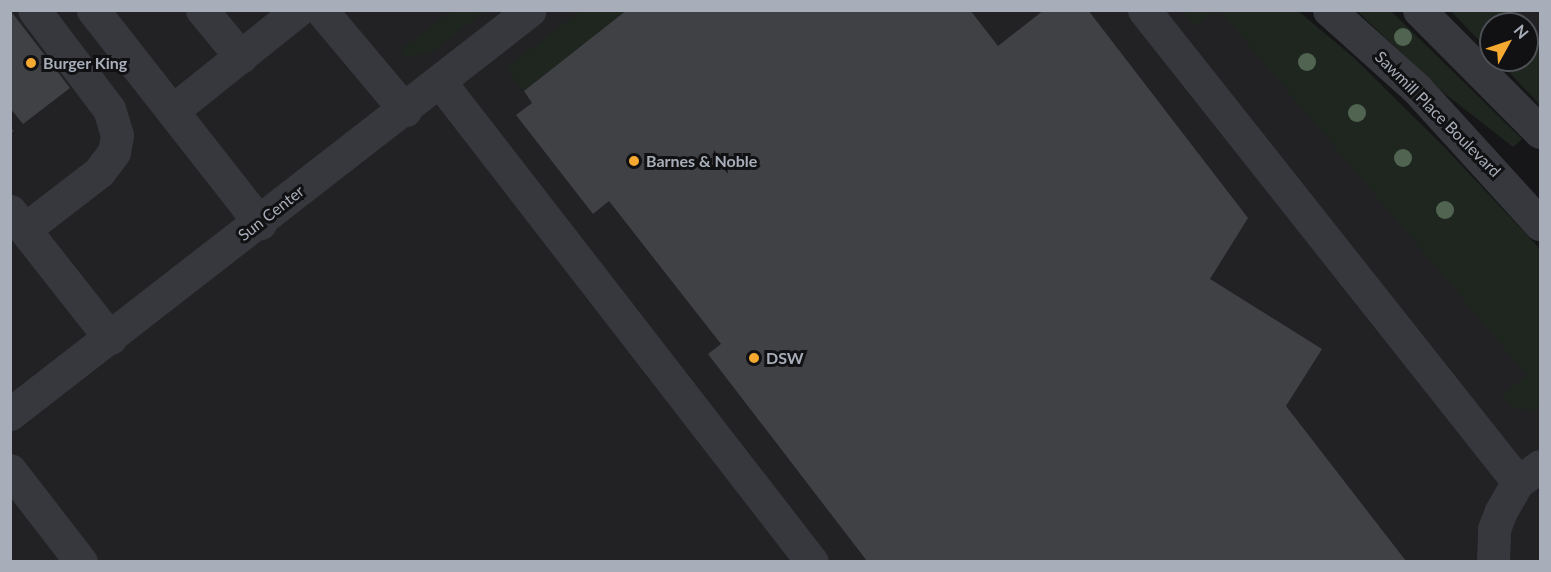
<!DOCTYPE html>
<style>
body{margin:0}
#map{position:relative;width:1551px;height:572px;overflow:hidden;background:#161618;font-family:Lato,sans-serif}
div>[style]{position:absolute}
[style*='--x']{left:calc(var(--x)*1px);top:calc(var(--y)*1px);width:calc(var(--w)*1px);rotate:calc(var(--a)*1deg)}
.built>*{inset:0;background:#222225}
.green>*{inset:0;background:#1e261f}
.building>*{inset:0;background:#404145}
.path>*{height:4px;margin-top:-2px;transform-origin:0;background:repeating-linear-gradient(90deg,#3d4044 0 3px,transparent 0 7.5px)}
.minor>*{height:33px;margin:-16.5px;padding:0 16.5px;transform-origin:16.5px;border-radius:16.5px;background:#37383d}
.trees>*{width:18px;height:18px;margin:-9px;border-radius:50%;background:#506451}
.dots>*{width:16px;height:16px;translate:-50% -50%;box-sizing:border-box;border:3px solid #111113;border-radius:50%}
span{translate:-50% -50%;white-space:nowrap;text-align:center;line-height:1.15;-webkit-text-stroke:6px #111113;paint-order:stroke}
.poi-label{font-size:16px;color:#a8aeb9;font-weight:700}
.left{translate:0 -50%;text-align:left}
.street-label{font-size:16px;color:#a8aeb9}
.frame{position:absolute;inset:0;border:12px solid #a8aeb9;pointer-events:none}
.north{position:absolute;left:1479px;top:12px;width:60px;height:60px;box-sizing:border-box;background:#111113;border:2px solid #4d5055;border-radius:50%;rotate:50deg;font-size:16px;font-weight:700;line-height:24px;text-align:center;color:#a8aeb9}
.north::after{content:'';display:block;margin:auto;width:21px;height:27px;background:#f5a931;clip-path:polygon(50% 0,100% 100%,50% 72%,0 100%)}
</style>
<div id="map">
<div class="built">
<div style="clip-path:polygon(10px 11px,1298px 11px,1353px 57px,1445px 148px,1540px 249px,1540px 561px,11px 561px)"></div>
<div style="clip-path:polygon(1451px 11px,1540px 11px,1540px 105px,1498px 60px,1527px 60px,1527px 24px,1491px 24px,1491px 53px)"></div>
</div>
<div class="green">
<div style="clip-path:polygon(453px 10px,485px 11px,432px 52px,405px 57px,400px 50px)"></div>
<div style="clip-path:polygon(580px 11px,627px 11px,524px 91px,506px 68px)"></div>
<div style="clip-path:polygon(1182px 11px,1218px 11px,1194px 26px)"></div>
<div style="clip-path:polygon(1220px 11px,1298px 11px,1353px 57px,1445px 148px,1540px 249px,1540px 407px,1530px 411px,1514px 407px,1502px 396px,1527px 375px)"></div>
<div style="clip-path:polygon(1357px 11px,1391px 11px,1522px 139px,1513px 147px,1444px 93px)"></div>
<div style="clip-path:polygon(1451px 11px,1511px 11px,1524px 24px,1491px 24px,1491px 53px)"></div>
<div style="clip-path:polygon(1527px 28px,1540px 42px,1540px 105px,1498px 60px,1527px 60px)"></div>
</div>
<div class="building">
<div style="clip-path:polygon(10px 10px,70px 88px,23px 124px,10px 108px)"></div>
<div style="clip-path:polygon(627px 10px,970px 10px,998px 46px,1044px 10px,1088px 10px,1248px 218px,1210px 279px,1322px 349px,1286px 406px,1406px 561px,867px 561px,708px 354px,721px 344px,681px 293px,609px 201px,593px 214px,516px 115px,532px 103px,524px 91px)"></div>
</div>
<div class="path">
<div style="--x:10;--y:130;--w:4;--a:45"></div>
</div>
<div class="minor">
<div style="--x:93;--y:10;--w:271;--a:51.9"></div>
<div style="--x:202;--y:10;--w:61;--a:50.3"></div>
<div style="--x:321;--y:10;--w:131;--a:50"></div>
<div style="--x:1144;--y:10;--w:602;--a:51.61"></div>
<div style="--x:1329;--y:10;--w:118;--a:41.9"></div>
<div style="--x:1417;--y:89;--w:183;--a:47.7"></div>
<div style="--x:1419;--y:10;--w:172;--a:45.2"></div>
<div style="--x:440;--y:82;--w:607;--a:52.22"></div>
<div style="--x:172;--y:111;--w:161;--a:-38.7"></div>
<div style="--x:10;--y:211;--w:162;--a:51.8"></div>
<div style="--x:25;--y:229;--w:93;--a:-37.6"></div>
<div style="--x:99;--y:172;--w:25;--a:-53"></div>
<div style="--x:114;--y:152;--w:17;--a:-80"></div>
<div style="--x:117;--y:135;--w:27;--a:-107"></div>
<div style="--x:109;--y:109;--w:124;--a:-127.1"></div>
<div style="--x:10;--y:414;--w:658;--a:-37.84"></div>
<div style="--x:10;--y:470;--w:116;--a:52.3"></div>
<div style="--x:1493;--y:562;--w:33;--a:-88"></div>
<div style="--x:1494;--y:529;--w:19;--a:-69"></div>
<div style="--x:1501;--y:511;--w:34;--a:-60"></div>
<div style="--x:1518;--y:482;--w:27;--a:-36"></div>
</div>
<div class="trees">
<div style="left:1403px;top:37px"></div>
<div style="left:1307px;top:62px"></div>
<div style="left:1357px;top:113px"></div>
<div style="left:1403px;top:158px"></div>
<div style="left:1445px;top:210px"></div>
</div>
<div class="dots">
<div style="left:31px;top:63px;background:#f5a931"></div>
<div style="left:634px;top:161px;background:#f5a931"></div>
<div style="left:754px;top:358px;background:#f5a931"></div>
</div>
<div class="poi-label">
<span class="left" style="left:43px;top:63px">Burger King</span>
<span class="left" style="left:646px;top:161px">Barnes &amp; Noble</span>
<span class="left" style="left:766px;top:358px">DSW</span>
</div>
<div class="street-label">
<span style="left:1438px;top:114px;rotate:45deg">Sawmill Place Boulevard</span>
<span style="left:271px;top:213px;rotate:-38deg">Sun Center</span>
</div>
<div class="frame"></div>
<div class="north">N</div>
</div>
